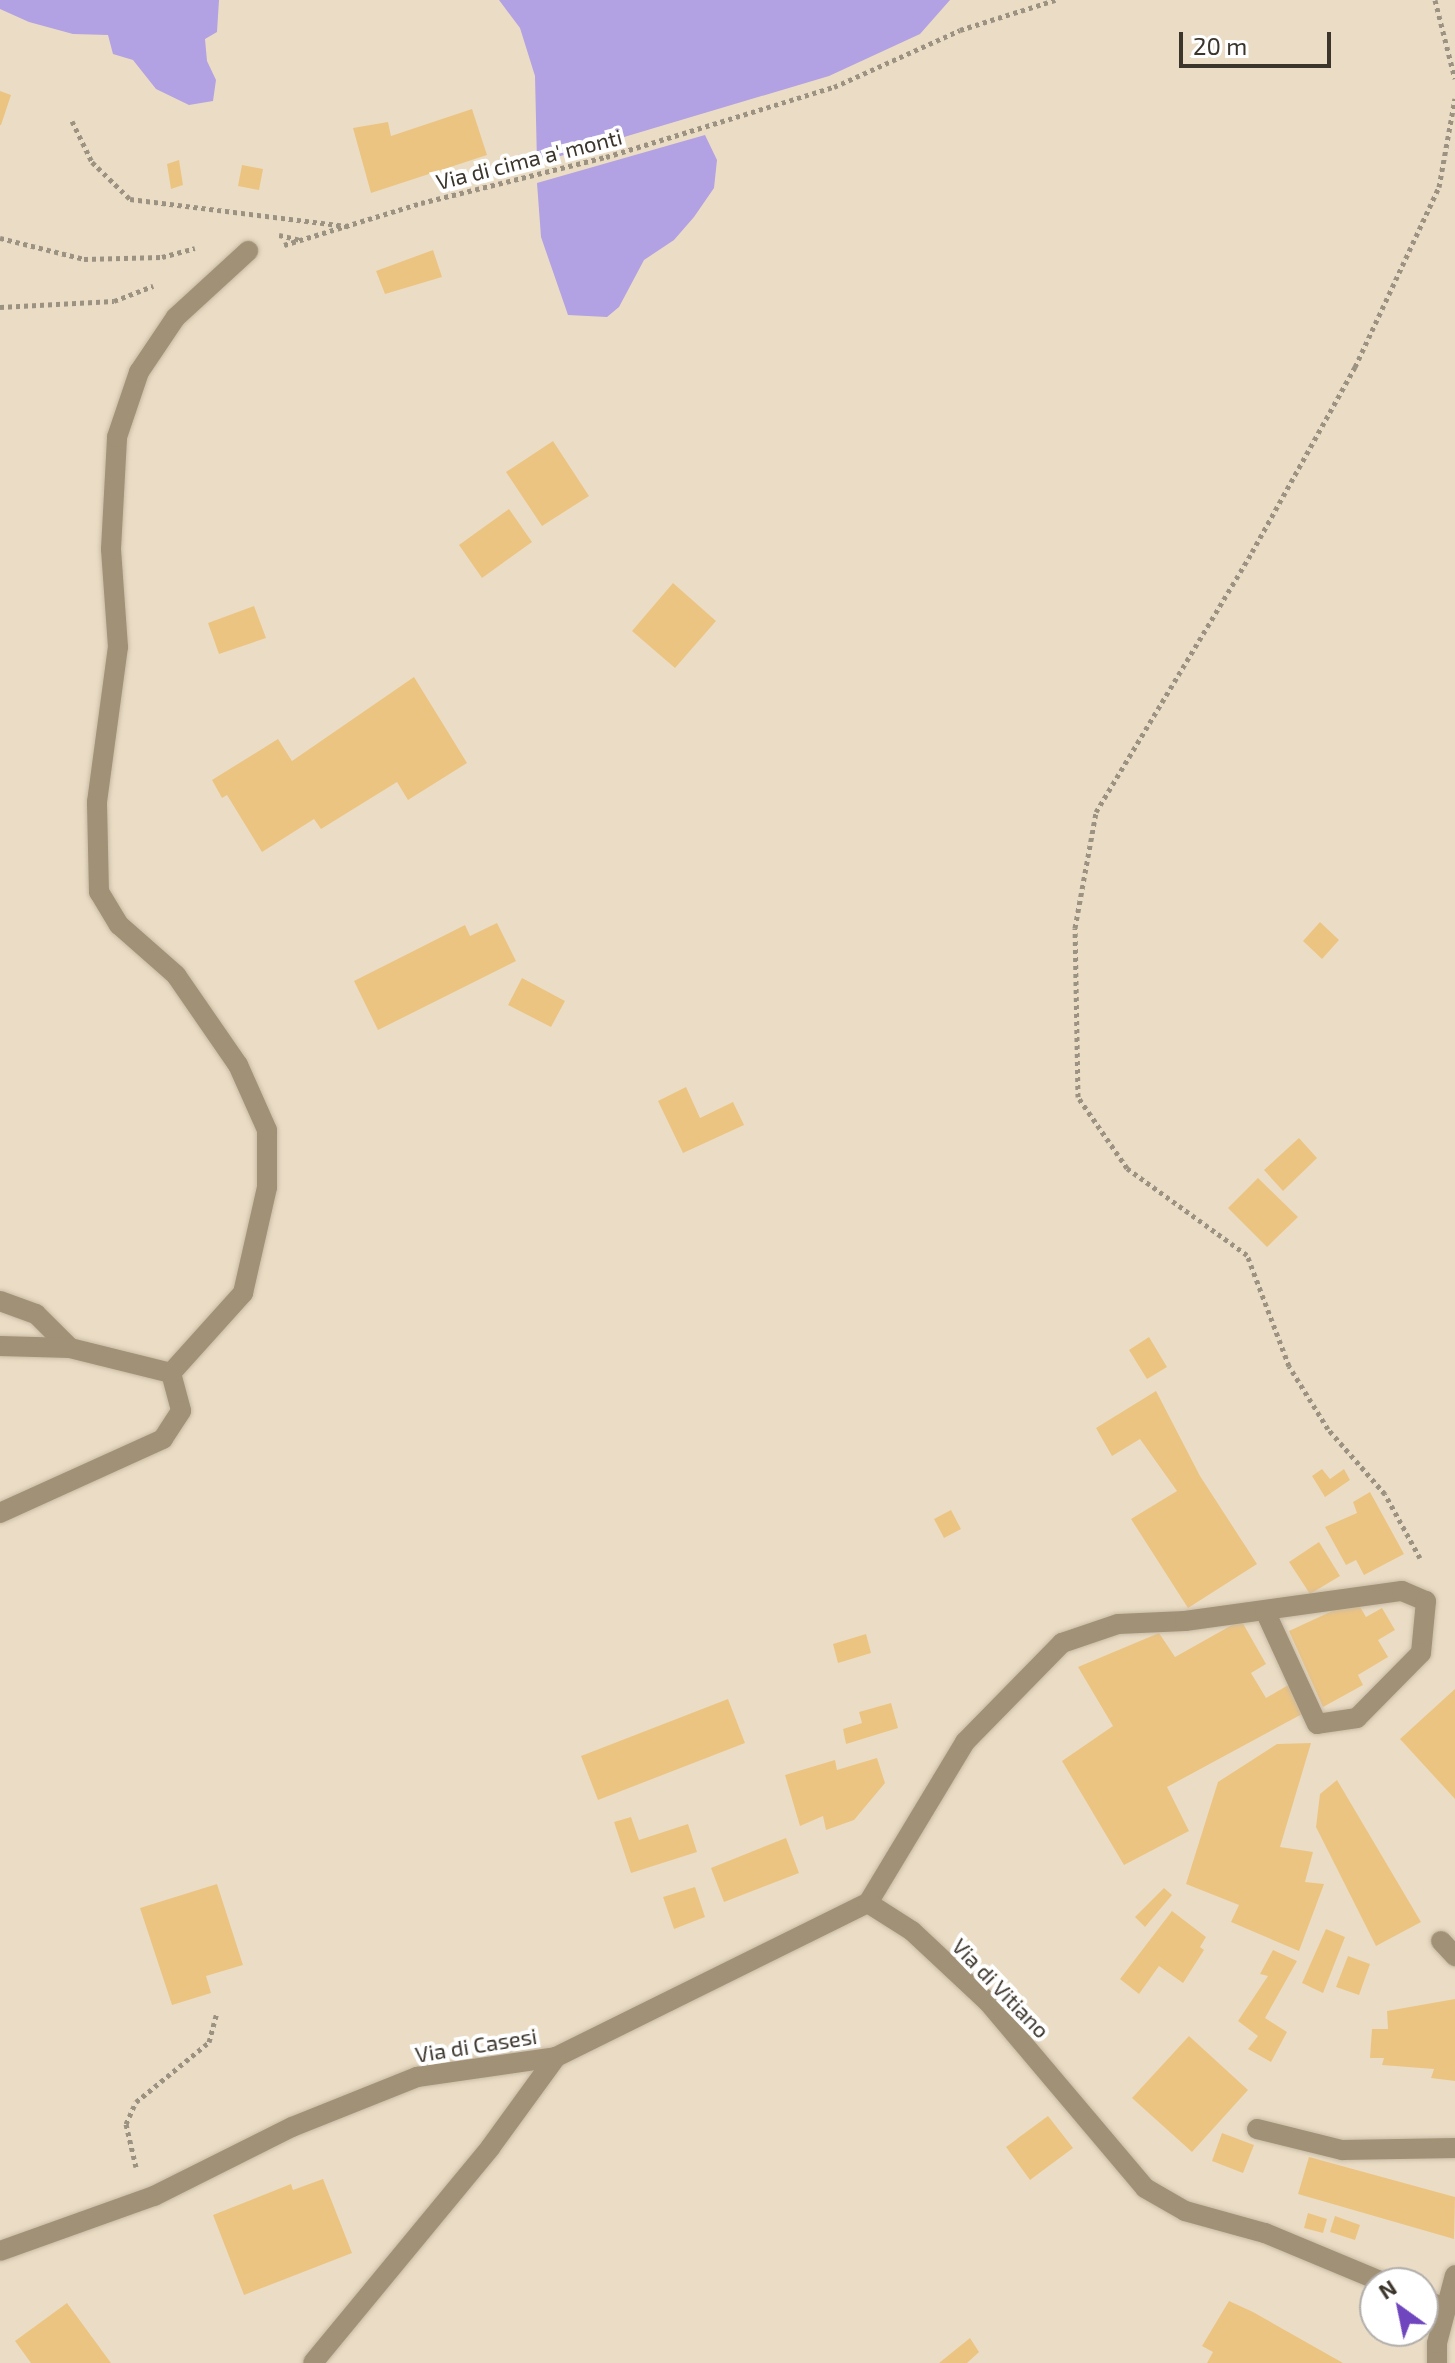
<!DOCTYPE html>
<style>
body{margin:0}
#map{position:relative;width:1455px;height:2363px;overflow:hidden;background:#ebddc5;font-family:"Exo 2",sans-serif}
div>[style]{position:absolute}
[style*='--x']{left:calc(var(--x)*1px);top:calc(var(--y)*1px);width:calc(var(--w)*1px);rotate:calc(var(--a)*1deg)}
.forest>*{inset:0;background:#b2a1e3}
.building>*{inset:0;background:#ecc482}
.path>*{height:5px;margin-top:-2.5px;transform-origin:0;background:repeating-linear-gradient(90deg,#9c9281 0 4px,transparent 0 8px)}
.roads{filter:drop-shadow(0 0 2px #c8bba6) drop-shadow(0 0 2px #c8bba6)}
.minor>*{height:20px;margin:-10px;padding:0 10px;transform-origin:10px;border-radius:10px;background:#a19176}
span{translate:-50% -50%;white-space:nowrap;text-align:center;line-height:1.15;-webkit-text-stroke:8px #fff;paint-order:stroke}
.street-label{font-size:22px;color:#3b352c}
.north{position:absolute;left:1359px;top:2267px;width:80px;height:80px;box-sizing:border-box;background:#fff;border:2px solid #b1aeab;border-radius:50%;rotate:327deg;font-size:22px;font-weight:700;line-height:32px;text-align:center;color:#3b352c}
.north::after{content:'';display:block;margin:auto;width:28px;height:36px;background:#7046be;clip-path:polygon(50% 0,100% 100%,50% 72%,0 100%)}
.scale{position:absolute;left:1179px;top:32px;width:152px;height:36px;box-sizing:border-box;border:4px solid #3b352c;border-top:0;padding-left:10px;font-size:24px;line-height:28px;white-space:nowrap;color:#3b352c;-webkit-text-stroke:6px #fff;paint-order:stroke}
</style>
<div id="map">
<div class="forest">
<div style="clip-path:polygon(0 0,219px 0,217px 32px,205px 39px,207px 61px,216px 80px,213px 101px,189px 105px,156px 89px,133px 60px,113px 54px,108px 35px,73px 34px,29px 22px,0 9px)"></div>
<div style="clip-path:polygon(499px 0,950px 0,920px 34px,829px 76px,537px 163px,535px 76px,520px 28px)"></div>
<div style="clip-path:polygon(705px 135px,717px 160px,714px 188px,694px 217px,674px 240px,644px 260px,619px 307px,607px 317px,568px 315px,541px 237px,537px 183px)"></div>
</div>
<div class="building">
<div style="clip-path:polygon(0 91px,11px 95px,1px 125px,0 125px)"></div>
<div style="clip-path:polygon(472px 109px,487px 155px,371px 193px,353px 128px,388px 122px,391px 136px)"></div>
<div style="clip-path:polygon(179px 160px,183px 185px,171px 189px,167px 164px)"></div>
<div style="clip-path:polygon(242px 165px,263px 169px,259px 190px,238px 186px)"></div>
<div style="clip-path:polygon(433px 250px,442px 277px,385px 294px,376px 271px)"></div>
<div style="clip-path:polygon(553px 441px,589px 496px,542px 526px,506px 472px)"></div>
<div style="clip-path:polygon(509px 509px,532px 542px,482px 578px,459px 545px)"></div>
<div style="clip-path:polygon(673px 583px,716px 621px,675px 668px,632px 631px)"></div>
<div style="clip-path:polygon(254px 606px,266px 638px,219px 654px,208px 623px)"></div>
<div style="clip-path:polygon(414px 677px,467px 763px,408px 800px,397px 782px,321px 829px,314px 819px,262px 852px,227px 795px,222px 798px,212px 780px,278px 739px,292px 761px)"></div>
<div style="clip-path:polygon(1320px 922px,1339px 940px,1322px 959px,1303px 941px)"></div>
<div style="clip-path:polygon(497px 923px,516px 961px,378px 1030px,354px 981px,465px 925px,470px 936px)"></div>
<div style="clip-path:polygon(522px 978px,565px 1001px,551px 1027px,508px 1005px)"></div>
<div style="clip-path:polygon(686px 1087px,700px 1118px,733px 1102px,744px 1125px,683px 1153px,658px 1101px)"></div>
<div style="clip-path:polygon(1299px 1138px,1317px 1158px,1283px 1191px,1264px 1170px)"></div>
<div style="clip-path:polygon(1258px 1178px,1298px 1217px,1267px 1247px,1228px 1208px)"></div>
<div style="clip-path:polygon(1149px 1337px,1167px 1367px,1147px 1379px,1129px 1350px)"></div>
<div style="clip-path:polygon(1156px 1391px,1200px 1476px,1257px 1564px,1188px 1608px,1131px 1519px,1177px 1491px,1140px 1439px,1112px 1456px,1096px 1428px)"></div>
<div style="clip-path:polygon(1322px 1469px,1330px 1479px,1344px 1469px,1350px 1480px,1325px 1497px,1312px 1476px)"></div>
<div style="clip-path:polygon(1370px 1492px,1404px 1554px,1364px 1575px,1356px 1560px,1346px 1565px,1325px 1527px,1357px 1513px,1353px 1502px)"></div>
<div style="clip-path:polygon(951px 1510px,961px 1529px,944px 1538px,934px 1519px)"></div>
<div style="clip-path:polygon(1319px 1542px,1340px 1576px,1310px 1594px,1289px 1562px)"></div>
<div style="clip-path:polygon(1356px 1600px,1366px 1617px,1382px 1608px,1395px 1630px,1378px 1640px,1388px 1657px,1358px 1675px,1363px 1685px,1323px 1707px,1289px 1631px)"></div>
<div style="clip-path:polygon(1241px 1620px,1266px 1664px,1251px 1673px,1266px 1698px,1290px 1684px,1304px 1713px,1167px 1787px,1189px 1831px,1124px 1865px,1062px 1761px,1113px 1726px,1078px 1667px,1159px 1633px,1175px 1657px)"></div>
<div style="clip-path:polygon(866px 1634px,871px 1653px,838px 1663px,833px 1644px)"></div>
<div style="clip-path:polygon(1455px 1689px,1455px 1799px,1400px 1739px)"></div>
<div style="clip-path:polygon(728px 1699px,745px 1743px,598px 1800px,581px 1756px)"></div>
<div style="clip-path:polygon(891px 1703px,898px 1728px,846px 1744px,843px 1729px,862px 1723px,859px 1712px)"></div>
<div style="clip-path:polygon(1311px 1743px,1280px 1847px,1313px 1852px,1305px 1882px,1324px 1884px,1299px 1951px,1231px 1922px,1239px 1905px,1186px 1884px,1218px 1782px,1277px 1744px)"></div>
<div style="clip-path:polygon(877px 1758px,885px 1783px,854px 1820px,826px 1830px,823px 1816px,800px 1826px,785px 1775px,835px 1760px,837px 1770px)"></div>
<div style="clip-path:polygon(1337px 1780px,1421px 1922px,1376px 1946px,1316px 1827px,1320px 1794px)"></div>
<div style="clip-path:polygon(631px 1817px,639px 1840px,688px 1824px,697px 1852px,631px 1873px,614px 1822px)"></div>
<div style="clip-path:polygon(786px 1838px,799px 1873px,724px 1902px,711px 1868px)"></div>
<div style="clip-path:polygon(217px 1884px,243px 1965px,206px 1976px,211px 1993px,172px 2005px,140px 1908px)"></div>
<div style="clip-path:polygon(695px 1887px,705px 1917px,674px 1929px,663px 1897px)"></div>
<div style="clip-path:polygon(1164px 1888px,1172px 1895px,1145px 1927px,1135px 1917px)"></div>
<div style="clip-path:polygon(1172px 1911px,1206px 1937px,1200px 1947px,1204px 1950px,1183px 1983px,1159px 1966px,1139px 1994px,1120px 1979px)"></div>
<div style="clip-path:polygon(1326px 1929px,1345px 1937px,1323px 1993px,1302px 1983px)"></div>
<div style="clip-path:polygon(1273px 1950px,1297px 1961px,1265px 2018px,1287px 2032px,1271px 2062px,1248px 2049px,1258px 2036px,1238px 2021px,1268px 1976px,1260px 1974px)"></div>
<div style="clip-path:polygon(1348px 1956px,1370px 1964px,1359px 1995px,1336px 1987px)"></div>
<div style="clip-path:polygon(1455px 1999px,1455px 2081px,1431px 2078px,1434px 2069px,1382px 2065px,1384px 2058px,1370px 2058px,1372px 2029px,1388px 2029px,1387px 2011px)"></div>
<div style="clip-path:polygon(1189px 2036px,1248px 2090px,1192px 2152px,1132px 2098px)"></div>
<div style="clip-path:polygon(1048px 2116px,1073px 2148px,1030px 2180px,1006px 2147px)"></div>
<div style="clip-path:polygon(1222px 2133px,1254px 2145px,1243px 2173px,1212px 2161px)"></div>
<div style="clip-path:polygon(1309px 2157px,1455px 2197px,1454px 2239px,1298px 2194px)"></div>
<div style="clip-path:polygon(323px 2179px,352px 2253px,244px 2295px,213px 2215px,291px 2184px,293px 2190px)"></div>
<div style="clip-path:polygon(1308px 2213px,1327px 2219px,1323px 2233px,1304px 2228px)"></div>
<div style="clip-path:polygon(1335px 2216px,1360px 2225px,1355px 2240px,1330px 2232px)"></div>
<div style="clip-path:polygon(1229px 2301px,1253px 2312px,1343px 2363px,1207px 2363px,1213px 2352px,1202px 2346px)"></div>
<div style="clip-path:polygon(67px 2303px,111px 2363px,31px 2363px,15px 2341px)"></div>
<div style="clip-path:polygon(970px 2338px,979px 2352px,967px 2363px,939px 2363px)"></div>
</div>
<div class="path">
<div style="--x:1435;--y:0;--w:81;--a:75.8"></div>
<div style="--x:72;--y:121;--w:46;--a:64"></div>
<div style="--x:92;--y:162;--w:53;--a:44.2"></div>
<div style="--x:130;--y:199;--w:220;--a:7.1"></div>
<div style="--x:279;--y:235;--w:23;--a:13"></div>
<div style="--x:0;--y:238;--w:87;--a:14"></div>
<div style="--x:84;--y:259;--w:78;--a:-1.5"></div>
<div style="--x:162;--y:257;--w:34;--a:-15"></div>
<div style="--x:284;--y:245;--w:143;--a:-17"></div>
<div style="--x:421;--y:203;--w:191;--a:-14"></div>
<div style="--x:606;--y:157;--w:239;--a:-17.1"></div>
<div style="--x:834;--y:87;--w:138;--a:-24.3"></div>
<div style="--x:960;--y:30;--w:100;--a:-17.5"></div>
<div style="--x:0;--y:307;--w:114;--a:-3"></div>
<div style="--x:114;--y:301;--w:42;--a:-21"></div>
<div style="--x:1420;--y:1558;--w:73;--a:-118.7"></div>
<div style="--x:1385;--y:1494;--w:86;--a:-131.2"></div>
<div style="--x:1328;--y:1429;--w:74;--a:-121.8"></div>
<div style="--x:1289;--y:1366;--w:119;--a:-110.7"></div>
<div style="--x:1247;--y:1255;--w:148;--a:-144.1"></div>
<div style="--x:1127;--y:1168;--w:86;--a:-124.6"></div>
<div style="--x:1078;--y:1097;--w:169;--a:-91"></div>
<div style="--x:1075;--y:928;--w:118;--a:-79.7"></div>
<div style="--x:1096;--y:812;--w:303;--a:-59"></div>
<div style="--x:1252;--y:552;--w:212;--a:-60.9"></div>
<div style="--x:1355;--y:367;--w:199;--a:-65"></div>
<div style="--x:1439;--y:187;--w:90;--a:-79.8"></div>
<div style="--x:136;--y:2167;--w:44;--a:-103.1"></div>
<div style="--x:126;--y:2124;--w:24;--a:-66"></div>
<div style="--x:136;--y:2102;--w:94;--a:-39.4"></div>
<div style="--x:209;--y:2042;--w:28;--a:-75"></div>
</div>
<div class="roads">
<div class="minor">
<div style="--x:0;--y:1301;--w:38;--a:20"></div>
<div style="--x:36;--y:1314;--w:48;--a:45"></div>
<div style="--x:0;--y:1346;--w:70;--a:1.6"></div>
<div style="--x:70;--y:1348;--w:104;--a:13.9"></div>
<div style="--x:171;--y:1373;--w:39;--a:75"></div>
<div style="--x:181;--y:1411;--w:33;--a:123"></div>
<div style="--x:163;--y:1439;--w:179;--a:155.6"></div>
<div style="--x:171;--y:1373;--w:108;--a:-48"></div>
<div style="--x:243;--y:1293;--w:109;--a:-77.2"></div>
<div style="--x:267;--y:1187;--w:57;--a:-90"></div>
<div style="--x:267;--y:1130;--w:71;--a:-114"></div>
<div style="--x:238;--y:1065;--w:109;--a:-124.6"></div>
<div style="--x:176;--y:975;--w:76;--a:-138.7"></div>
<div style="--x:119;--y:925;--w:39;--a:-121"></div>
<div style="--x:99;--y:892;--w:90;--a:-91.3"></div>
<div style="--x:97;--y:802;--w:156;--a:-82.3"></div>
<div style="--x:118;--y:647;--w:98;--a:-94.1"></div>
<div style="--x:111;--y:549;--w:112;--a:-86.9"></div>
<div style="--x:117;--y:437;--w:69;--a:-71.3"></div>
<div style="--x:139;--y:372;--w:66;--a:-56.1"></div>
<div style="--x:176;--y:317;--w:98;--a:-42.5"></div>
<div style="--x:868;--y:1903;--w:188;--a:-58.9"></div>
<div style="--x:965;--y:1742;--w:139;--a:-45.6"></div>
<div style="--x:1062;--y:1643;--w:59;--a:-18.7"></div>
<div style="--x:1118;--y:1624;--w:67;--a:-2.6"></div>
<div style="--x:1185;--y:1621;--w:219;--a:-7.9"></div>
<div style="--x:1402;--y:1591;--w:26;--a:23"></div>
<div style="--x:1426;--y:1601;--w:52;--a:95.5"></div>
<div style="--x:1421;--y:1653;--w:91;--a:134.6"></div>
<div style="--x:1357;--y:1718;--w:40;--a:171.5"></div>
<div style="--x:1317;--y:1724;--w:124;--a:-114.7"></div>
<div style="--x:1441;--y:1941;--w:21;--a:47"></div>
<div style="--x:556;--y:2057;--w:348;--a:-26.3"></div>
<div style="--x:868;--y:1903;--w:52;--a:32.5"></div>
<div style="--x:912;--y:1931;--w:104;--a:43.1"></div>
<div style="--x:988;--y:2002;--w:243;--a:49.8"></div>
<div style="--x:1145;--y:2188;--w:46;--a:29.9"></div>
<div style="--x:1185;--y:2211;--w:83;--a:15.4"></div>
<div style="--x:1265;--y:2233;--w:130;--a:22.6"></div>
<div style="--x:1257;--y:2129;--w:88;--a:13.9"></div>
<div style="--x:1342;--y:2150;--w:113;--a:-1"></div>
<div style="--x:0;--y:2251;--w:164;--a:-19.7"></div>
<div style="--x:154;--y:2196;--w:154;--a:-26.6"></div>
<div style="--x:292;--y:2127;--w:135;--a:-21.8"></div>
<div style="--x:417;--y:2077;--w:140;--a:-8.2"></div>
<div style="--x:556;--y:2057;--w:112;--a:126"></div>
<div style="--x:490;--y:2148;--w:278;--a:129.5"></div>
<div style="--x:1423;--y:2299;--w:25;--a:23"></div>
<div style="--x:1437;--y:2363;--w:20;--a:-90"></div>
<div style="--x:1437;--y:2343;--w:70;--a:-75.2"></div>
</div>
</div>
<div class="street-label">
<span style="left:529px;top:159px;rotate:-14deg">Via di cima a' monti</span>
<span style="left:1001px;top:1988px;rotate:46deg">Via di Vitiano</span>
<span style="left:476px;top:2045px;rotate:-9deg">Via di Casesi</span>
</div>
<div class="north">N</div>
<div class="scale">20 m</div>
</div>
